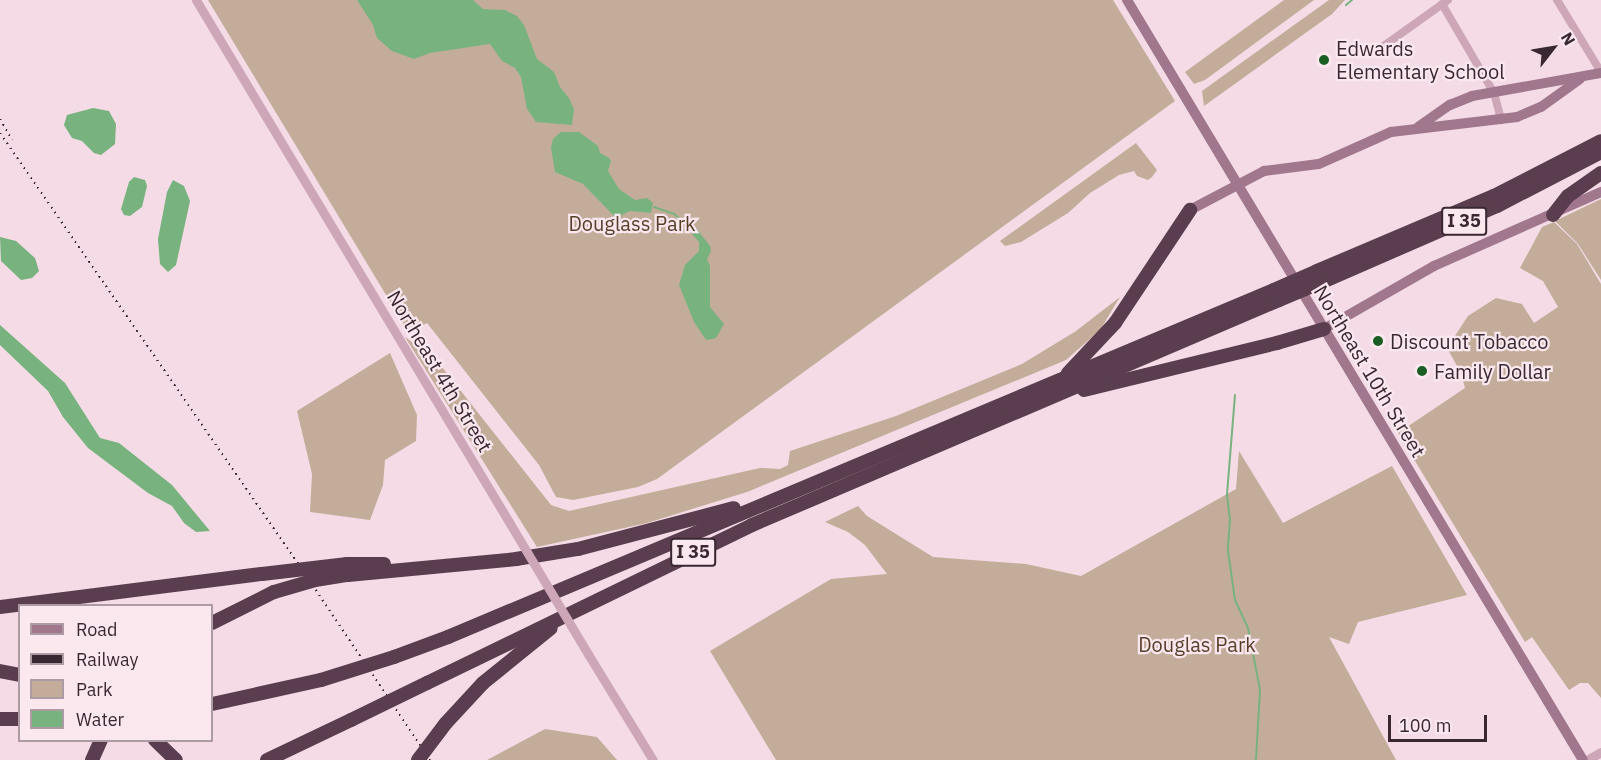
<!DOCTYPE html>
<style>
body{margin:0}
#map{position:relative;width:1601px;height:760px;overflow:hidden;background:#f4dbe5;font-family:"IBM Plex Sans",sans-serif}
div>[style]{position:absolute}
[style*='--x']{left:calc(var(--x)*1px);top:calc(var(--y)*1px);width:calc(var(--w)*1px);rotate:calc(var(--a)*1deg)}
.green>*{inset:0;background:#c4ac9a}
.water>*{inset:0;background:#78b37f}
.stream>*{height:2px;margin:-1px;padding:0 1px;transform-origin:1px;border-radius:1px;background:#78b37f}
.minor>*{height:8px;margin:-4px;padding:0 4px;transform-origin:4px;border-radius:4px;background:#cda6b8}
.tertiary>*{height:9px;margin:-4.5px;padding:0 4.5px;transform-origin:4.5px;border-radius:4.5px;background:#cda6b8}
.secondary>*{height:10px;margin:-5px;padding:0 5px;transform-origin:5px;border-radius:5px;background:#a1778e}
.motorway>*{height:14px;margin:-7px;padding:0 7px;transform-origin:7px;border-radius:7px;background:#5a3e4f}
.rail>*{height:2px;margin-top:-1px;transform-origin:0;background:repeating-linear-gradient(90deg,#392832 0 1.5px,transparent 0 6px)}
.tertiary-bridge>*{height:9px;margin:-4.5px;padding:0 4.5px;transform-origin:4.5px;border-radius:4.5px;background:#cda6b8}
.motorway-bridge>*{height:14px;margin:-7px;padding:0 7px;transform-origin:7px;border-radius:7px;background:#5a3e4f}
.dots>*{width:16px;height:16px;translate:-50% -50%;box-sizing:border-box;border:3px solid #fbe8ef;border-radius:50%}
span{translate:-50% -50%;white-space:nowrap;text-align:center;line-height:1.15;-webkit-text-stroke:4.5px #fbe8ef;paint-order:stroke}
.shield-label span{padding:2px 4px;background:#fbe8ef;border:2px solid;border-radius:4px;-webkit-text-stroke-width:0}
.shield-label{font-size:18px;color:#392832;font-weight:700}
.poi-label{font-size:20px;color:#392832}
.left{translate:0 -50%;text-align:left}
.park-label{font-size:20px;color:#593e29}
.street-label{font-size:20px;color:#392832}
.legend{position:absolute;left:18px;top:604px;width:195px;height:138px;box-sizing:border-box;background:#fbe8ef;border:2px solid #ad9ba3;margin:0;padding:8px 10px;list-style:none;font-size:18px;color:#392832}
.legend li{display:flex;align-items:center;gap:12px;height:30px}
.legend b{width:30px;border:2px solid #ad9ba3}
.north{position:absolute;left:1523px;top:18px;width:60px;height:60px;-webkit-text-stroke:4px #fbe8ef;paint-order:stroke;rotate:59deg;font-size:16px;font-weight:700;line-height:24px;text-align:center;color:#392832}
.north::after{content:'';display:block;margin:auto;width:21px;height:27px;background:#392832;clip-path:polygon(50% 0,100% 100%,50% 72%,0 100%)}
.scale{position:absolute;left:1388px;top:715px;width:99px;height:27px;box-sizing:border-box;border:3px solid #392832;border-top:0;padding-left:8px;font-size:18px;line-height:21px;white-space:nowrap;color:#392832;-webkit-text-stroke:4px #fbe8ef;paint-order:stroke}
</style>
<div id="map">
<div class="green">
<div style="clip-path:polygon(208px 0,1113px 0,1175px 101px,657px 479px,638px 487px,573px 500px,556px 497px,539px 465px,427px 323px,409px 333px)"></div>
<div style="clip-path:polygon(1284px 0,1314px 0,1205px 80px,1194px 84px,1185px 72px)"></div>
<div style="clip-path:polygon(1329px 0,1345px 0,1332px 14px,1204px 106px,1202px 91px)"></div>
<div style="clip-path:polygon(1136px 143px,1157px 170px,1152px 177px,1148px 180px,1137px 176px,1134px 171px,1119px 175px,1090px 193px,1068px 213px,1021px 242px,1005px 246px,1000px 241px)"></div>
<div style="clip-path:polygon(1601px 199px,1601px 280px,1578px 244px,1555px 221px)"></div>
<div style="clip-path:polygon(1554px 222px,1577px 244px,1601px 284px,1601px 698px,1588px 683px,1580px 683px,1569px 690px,1532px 637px,1525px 642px,1398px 433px,1465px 388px,1461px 373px,1447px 348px,1468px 316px,1496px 298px,1522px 304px,1534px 323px,1558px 307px,1543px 281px,1520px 268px,1542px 227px)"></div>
<div style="clip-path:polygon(1120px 297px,1100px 330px,1066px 360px,747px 492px,647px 523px,537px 547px,405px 337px,434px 357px,551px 505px,569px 511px,760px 468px,780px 469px,788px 465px,790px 451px,896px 416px,1022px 364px,1076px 331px)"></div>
<div style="clip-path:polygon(390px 353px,417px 415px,416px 441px,385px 460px,383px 485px,370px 520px,310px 512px,312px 474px,297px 411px)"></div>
<div style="clip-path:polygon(1239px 451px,1283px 523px,1392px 466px,1467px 595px,1358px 622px,1349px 644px,1329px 637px,1396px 760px,776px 760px,710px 651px,831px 579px,887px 574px,865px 545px,848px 532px,825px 522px,858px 506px,867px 516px,933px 557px,1026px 564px,1081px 576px,1236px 489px)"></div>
<div style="clip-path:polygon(545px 729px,597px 737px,617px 760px,487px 760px)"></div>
</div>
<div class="water">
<div style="clip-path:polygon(357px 0,473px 0,483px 9px,505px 10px,517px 16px,524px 25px,537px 59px,554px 72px,560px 87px,569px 98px,574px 109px,572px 125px,536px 122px,527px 109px,521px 77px,515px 68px,502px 61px,490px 44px,430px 53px,414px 59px,392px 51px,377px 38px,373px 25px)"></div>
<div style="clip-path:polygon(93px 108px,109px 111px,116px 124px,115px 144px,101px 155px,94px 153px,82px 141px,72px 138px,64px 125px,67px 115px)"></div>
<div style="clip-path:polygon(561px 132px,579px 132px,598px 146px,600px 153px,609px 158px,611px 161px,608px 171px,619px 189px,635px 200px,647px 198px,653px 203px,651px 213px,630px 211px,616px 218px,583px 184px,555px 172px,551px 148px,553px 139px)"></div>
<div style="clip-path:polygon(134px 177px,145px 180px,147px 186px,142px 207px,130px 216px,124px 215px,121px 209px,129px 182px)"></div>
<div style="clip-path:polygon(173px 180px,184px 186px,190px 201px,176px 265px,168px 272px,160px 264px,158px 239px,167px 192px)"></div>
<div style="clip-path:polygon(696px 228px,710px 246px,711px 251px,707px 259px,710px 266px,710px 307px,724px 324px,716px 338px,712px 339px,706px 340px,694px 322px,679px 285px,685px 265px,699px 251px,699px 242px,692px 234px)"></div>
<div style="clip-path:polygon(0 237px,16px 241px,35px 258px,39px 271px,32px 278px,21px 280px,1px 261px)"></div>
<div style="clip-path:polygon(0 325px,65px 383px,100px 438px,119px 443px,172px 485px,210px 531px,196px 532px,184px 523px,172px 506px,148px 493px,88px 448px,63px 417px,48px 391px,0 345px)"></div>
</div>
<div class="stream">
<div style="--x:1346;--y:5;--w:8;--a:-40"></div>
<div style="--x:654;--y:207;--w:21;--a:19"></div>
<div style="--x:674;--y:214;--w:24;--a:38"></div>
<div style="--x:1235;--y:395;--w:100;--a:94.6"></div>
<div style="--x:1227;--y:495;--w:24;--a:83"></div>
<div style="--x:1230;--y:519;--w:32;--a:94"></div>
<div style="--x:1228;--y:551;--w:49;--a:81.9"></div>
<div style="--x:1235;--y:600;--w:31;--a:65"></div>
<div style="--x:1248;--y:628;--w:63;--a:79"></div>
<div style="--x:1260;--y:690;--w:70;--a:93.3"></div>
</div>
<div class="minor">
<div style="--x:1557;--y:0;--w:84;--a:58.6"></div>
<div style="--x:1442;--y:4;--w:103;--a:59.7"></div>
<div style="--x:1494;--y:93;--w:28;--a:75"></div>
<div style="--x:1378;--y:50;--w:86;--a:-35.5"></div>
</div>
<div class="tertiary">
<div style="--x:196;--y:0;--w:609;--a:59.05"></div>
<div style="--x:588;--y:654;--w:124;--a:58.5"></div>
<div style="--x:1587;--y:760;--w:16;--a:-30"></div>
</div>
<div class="secondary">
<div style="--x:1127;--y:0;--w:886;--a:59.04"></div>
<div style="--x:1418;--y:127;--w:39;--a:-35"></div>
<div style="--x:1450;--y:105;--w:24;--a:-22"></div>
<div style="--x:1472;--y:96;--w:131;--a:-10.1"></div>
<div style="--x:1190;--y:210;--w:84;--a:-27.8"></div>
<div style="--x:1264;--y:171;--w:55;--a:-7.3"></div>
<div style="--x:1319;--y:164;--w:79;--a:-24"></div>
<div style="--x:1391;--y:132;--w:127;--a:-6.8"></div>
<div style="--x:1517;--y:117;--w:26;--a:-23"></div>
<div style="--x:1541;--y:107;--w:48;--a:-35.7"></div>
<div style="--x:1324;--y:329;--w:127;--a:-29.8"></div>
<div style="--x:1434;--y:266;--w:183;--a:-23.9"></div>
</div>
<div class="motorway">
<div style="--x:1553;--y:215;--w:24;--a:-52"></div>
<div style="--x:1568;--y:196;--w:40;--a:-34.9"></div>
<div style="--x:1317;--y:271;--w:192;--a:-23"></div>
<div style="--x:1494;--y:196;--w:120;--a:-27.2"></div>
<div style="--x:1322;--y:282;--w:191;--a:-23.5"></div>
<div style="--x:1497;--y:206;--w:117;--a:-27.4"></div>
<div style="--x:1068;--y:373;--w:69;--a:-46.8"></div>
<div style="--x:1115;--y:323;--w:136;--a:-56.4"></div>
<div style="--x:1084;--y:390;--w:199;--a:-13.7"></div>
<div style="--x:1277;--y:343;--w:49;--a:-16.6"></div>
<div style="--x:347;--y:564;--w:37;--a:0"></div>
<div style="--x:348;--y:575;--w:169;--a:-5.4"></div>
<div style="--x:516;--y:559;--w:63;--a:-9.2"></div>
<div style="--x:578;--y:549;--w:161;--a:-14.7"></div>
<div style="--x:0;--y:607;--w:264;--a:-7.2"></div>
<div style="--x:212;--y:623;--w:69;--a:-26.6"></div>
<div style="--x:394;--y:657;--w:58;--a:-20.3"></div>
<div style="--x:448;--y:637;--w:896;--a:-22.79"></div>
<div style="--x:0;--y:671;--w:20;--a:11"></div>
<div style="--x:427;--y:683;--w:361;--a:-25.9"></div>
<div style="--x:752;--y:525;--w:573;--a:-23.12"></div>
<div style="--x:212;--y:704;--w:112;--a:-12.4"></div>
<div style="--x:0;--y:719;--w:20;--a:0"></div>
<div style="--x:446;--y:723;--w:54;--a:-47.2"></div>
<div style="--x:483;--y:683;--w:87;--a:-39"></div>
<div style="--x:155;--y:740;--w:29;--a:44"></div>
<div style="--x:92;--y:760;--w:22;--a:-66"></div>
<div style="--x:267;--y:760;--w:93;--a:-25.5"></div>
</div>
<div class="rail">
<div style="--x:0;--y:119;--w:24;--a:60"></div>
<div style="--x:0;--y:133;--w:525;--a:55.31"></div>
<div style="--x:299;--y:565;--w:235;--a:56.1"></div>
</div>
<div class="tertiary-bridge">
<div style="--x:509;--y:522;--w:154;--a:59.1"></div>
</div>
<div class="motorway-bridge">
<div style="--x:1274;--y:290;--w:47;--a:-23.8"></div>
<div style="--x:1279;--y:300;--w:47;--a:-22.7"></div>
<div style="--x:262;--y:574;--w:86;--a:-6.7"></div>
<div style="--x:274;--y:592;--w:43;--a:-16.3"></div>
<div style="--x:315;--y:580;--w:33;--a:-9"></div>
<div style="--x:321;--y:680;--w:77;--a:-17.5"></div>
<div style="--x:351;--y:720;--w:85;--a:-26"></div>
<div style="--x:418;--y:760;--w:46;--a:-52.9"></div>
</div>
<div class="dots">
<div style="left:1324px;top:60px;background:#1a5e24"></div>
<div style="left:1378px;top:341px;background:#1a5e24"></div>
<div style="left:1422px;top:371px;background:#1a5e24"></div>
</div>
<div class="shield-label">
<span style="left:1464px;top:221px">I 35</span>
<span style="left:693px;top:552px">I 35</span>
</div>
<div class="poi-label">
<span class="left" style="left:1336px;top:60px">Edwards<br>Elementary School</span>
<span class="left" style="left:1390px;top:341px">Discount Tobacco</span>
<span class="left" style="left:1434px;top:371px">Family Dollar</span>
</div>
<div class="park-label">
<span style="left:632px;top:223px">Douglass Park</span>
<span style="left:1197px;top:644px">Douglas Park</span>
</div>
<div class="street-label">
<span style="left:440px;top:371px;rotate:59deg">Northeast 4th Street</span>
<span style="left:1370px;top:371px;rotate:59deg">Northeast 10th Street</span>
</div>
<ul class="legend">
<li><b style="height:8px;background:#a1778e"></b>Road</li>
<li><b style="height:8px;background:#392832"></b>Railway</li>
<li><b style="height:16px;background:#c4ac9a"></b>Park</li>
<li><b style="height:16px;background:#78b37f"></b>Water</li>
</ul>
<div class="north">N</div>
<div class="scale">100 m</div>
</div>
